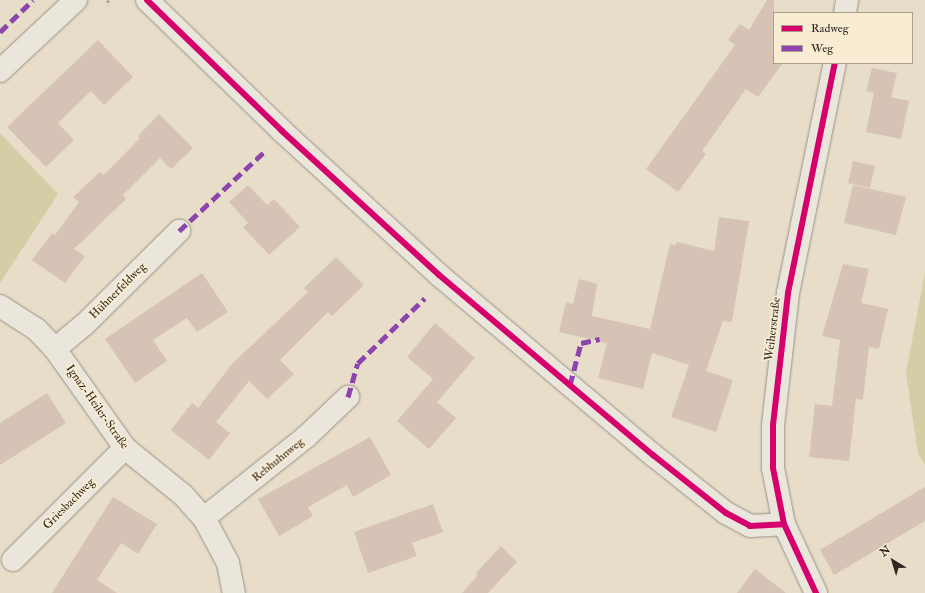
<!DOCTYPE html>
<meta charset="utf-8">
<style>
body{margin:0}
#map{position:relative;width:925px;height:593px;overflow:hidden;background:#e7ddc8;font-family:"IM FELL Double Pica",serif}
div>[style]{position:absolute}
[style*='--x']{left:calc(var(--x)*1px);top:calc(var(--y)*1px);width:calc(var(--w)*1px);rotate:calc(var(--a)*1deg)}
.green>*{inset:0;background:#d3cea6}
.building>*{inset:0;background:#d6c3b5}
.path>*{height:2.5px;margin-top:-1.25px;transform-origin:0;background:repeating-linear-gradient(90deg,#aaa59d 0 3px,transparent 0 5px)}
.roads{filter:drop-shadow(0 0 1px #999286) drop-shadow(0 0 1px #999286)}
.street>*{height:22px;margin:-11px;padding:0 11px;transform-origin:11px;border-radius:11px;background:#ebe6dc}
.quiet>*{height:5px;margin-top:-2.5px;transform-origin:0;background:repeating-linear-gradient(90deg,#8e44ad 0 10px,transparent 0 15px)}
.cycleway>*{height:6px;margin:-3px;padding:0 3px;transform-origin:3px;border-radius:3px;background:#d6006c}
span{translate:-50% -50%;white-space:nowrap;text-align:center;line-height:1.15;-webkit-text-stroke:3.5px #f8ecd3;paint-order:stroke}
.street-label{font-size:12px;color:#332720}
.legend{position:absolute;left:773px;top:12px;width:140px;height:52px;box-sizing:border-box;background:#f8ecd3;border:1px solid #a99d8b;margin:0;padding:5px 7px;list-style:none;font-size:12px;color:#332720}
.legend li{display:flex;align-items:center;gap:8px;height:20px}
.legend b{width:20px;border:1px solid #a99d8b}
.north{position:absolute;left:873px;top:541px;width:40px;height:40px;-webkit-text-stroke:3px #f8ecd3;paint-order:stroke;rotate:322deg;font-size:11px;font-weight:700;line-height:16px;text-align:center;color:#332720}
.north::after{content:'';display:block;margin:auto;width:14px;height:18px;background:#332720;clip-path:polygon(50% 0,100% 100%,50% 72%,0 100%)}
</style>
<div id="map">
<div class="green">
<div style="clip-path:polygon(0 133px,58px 194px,0 283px)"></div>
<div style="clip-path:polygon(925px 272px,925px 465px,918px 453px,906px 373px)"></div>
</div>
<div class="building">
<div style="clip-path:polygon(767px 0,774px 0,774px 63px,783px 63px,758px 97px,746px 89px,702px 151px,706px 154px,678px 192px,646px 169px,735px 45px,728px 40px,740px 24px,749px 30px)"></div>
<div style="clip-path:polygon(98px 40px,133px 77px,104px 105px,91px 91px,58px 123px,74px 140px,46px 167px,7px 127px)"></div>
<div style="clip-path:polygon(872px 68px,897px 73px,891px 97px,909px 101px,901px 139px,866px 132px,874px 93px,866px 91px)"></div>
<div style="clip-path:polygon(159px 114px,193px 148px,171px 169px,160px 158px,123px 195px,126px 199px,74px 249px,85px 256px,65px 283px,32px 260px,52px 233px,55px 235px,79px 202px,73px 197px,100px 172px,104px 175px,140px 138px,138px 136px)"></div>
<div style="clip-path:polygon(853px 161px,875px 166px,870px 188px,848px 183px)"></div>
<div style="clip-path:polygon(248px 185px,267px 205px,274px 199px,300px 227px,269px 255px,243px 227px,248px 223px,229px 202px)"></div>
<div style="clip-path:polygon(853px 185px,906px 197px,896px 235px,844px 223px)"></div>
<div style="clip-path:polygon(719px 217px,749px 221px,732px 322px,723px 321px,706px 371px,733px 380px,716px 432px,671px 417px,689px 365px,652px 353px,643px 389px,598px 378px,607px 343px,559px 332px,566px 302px,573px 304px,579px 279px,597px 284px,592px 316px,650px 329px,670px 244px,676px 245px,677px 242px,714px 251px)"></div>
<div style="clip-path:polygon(336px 257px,364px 285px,332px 316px,328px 312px,280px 360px,294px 374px,267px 399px,249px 381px,216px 422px,230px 433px,209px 460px,171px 430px,192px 403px,198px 408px,232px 364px,308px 292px,304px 288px)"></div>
<div style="clip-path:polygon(843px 264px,869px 269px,861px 303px,888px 309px,879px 349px,869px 347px,863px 400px,856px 399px,849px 461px,809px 457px,815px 404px,832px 406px,840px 340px,822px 336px)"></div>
<div style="clip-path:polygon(202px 273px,228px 312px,197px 332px,187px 318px,153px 340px,167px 361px,135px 383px,105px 339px)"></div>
<div style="clip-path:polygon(435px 323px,475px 358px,437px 402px,456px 418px,429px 449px,397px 421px,433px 379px,407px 357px)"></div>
<div style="clip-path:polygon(47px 393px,66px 423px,0 465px,0 423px)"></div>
<div style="clip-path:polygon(370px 437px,391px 475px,353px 497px,347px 485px,308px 507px,313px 516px,279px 536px,258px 499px)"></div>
<div style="clip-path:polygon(925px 487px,925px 521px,834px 575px,820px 550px)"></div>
<div style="clip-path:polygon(113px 497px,157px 524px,138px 554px,121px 543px,97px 580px,117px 593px,52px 593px)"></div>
<div style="clip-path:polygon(433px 504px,443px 532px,412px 543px,417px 556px,368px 573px,354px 532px)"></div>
<div style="clip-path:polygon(501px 546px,517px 562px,488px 593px,462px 593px,478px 575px,476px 573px)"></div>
<div style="clip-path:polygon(755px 569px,786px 593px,737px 593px)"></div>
</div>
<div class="path">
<div style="--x:108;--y:0;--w:5;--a:79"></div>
</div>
<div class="roads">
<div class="street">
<div style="--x:147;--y:0;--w:188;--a:44.1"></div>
<div style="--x:282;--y:131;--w:213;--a:42.5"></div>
<div style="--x:439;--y:275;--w:280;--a:40.1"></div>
<div style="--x:653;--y:455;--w:93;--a:38.5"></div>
<div style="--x:726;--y:513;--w:27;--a:28"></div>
<div style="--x:750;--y:526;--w:34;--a:-3"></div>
<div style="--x:845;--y:13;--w:13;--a:-81"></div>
<div style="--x:0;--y:71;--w:104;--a:-43.1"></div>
<div style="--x:0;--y:306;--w:43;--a:32.6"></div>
<div style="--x:36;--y:329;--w:28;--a:46"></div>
<div style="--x:55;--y:349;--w:121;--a:54.7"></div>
<div style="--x:125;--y:448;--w:75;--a:39"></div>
<div style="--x:183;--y:495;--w:31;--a:48"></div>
<div style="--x:204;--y:518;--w:51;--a:61.9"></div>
<div style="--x:228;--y:563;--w:31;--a:79"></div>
<div style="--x:55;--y:349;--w:38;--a:-40"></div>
<div style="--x:84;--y:325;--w:134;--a:-44.7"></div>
<div style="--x:204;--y:518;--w:132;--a:-38.5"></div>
<div style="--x:307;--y:436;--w:57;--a:-43.6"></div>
<div style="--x:13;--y:560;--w:158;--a:-45"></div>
<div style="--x:816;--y:593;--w:76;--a:-114.9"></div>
<div style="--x:784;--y:524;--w:57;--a:-101.1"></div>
<div style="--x:773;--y:468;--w:43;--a:-90"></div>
<div style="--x:773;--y:425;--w:133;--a:-83.5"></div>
<div style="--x:788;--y:293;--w:235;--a:-78.5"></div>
</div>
</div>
<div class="quiet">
<div style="--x:0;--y:32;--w:46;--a:-44.1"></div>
<div style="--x:179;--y:231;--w:115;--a:-42.9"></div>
<div style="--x:570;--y:385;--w:43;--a:-75.3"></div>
<div style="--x:581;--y:343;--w:19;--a:-12"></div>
<div style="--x:348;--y:397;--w:35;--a:-74"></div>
<div style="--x:358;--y:363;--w:93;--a:-44.1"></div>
</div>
<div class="cycleway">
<div style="--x:147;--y:0;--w:188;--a:44.1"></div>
<div style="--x:282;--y:131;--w:213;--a:42.5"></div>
<div style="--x:439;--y:275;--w:280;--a:40.1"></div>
<div style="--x:653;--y:455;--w:93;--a:38.5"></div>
<div style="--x:726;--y:513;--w:27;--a:28"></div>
<div style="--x:750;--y:526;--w:34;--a:-3"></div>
<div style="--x:816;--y:593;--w:76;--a:-114.9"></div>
<div style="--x:784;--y:524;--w:57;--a:-101.1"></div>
<div style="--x:773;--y:468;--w:43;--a:-90"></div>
<div style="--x:773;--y:425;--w:133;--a:-83.5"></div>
<div style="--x:788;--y:293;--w:235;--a:-78.5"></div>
</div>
<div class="street-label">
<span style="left:118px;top:291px;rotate:-45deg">Hühnerfeldweg</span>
<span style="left:773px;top:329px;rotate:-83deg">Weiherstraße</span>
<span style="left:97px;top:407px;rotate:55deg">Ignaz-Heiler-Straße</span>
<span style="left:278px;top:460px;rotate:-39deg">Rebhuhnweg</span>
<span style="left:69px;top:504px;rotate:-45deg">Griesbachweg</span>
</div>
<ul class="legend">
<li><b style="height:5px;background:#d6006c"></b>Radweg</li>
<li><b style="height:5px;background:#8e44ad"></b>Weg</li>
</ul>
<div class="north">N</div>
</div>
